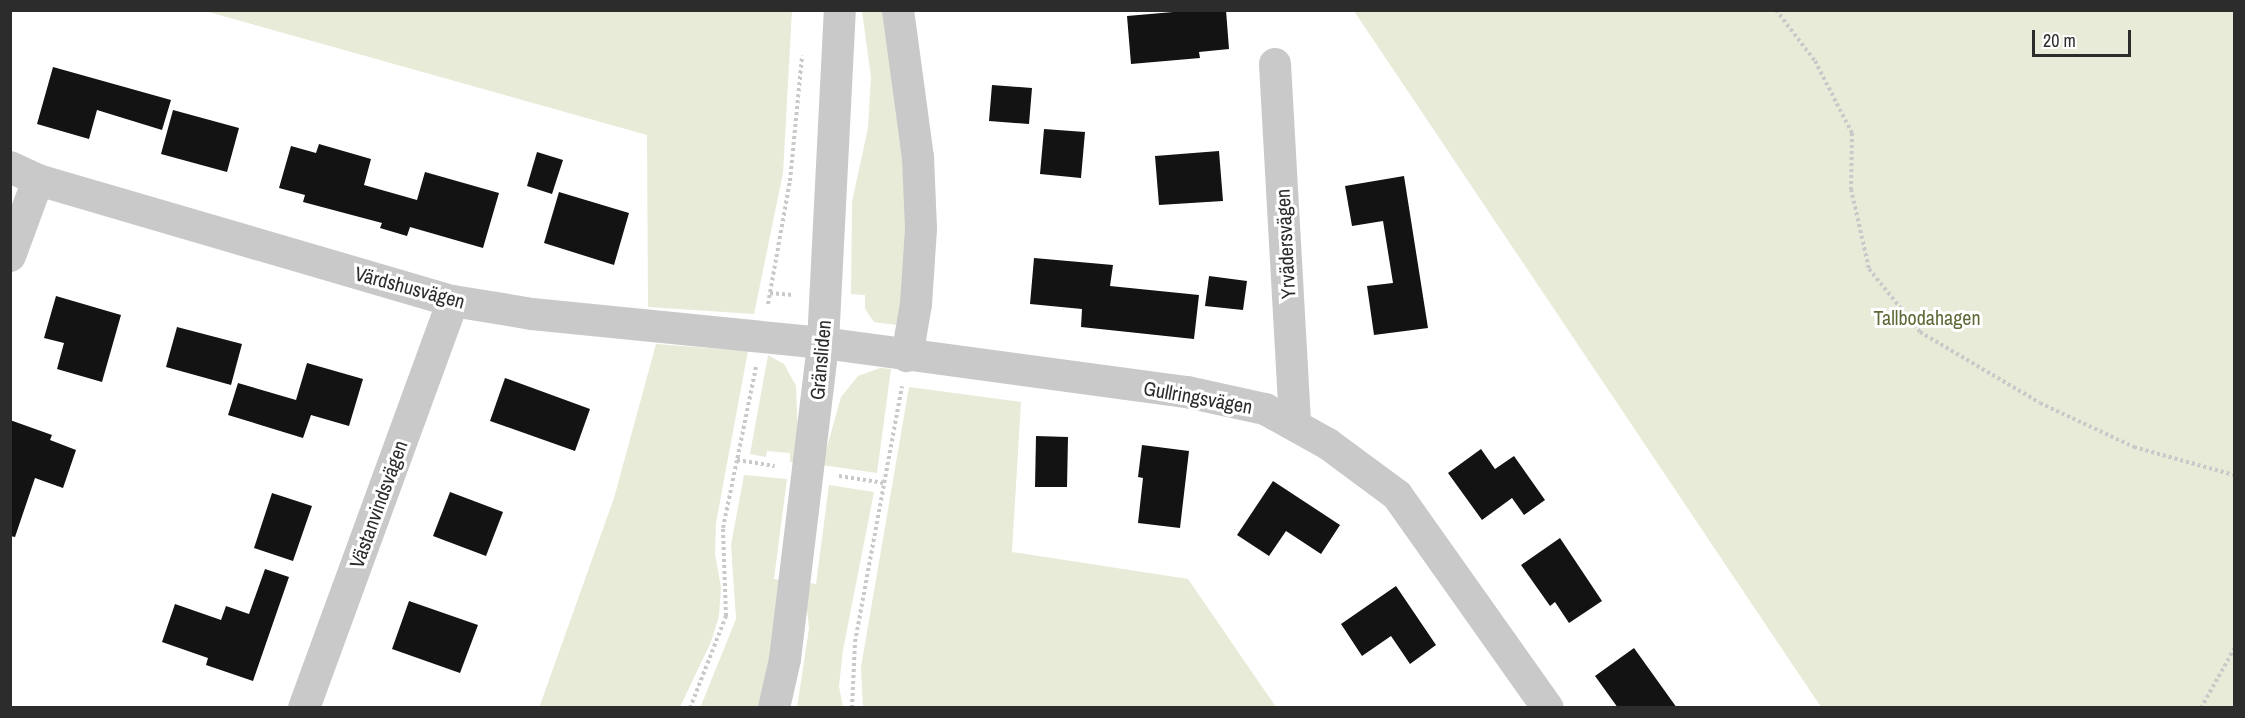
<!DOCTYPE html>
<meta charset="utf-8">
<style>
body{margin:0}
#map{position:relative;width:2245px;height:718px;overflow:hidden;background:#fff;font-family:"Archivo Narrow",sans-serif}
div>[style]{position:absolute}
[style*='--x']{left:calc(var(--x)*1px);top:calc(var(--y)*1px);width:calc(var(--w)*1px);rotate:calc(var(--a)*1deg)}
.green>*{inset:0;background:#e8ebd8}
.building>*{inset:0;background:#131313}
.path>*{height:4px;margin-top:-2px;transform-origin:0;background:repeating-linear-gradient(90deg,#c9c9c9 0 3px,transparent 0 6px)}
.minor>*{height:32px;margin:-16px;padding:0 16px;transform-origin:16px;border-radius:16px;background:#c9c9c9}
span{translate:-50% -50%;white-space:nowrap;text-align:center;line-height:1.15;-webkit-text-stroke:6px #fff;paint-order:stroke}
.street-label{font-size:20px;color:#2c2c2c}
.park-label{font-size:20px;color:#5d6a37}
.frame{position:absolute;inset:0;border:12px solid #2c2c2c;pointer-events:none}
.scale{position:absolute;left:2032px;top:30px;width:99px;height:27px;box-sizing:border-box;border:3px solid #2c2c2c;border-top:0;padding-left:8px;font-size:18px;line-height:21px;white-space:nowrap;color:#2c2c2c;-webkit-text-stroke:4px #fff;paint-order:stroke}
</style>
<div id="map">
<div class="green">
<div style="clip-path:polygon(205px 11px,792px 11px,783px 173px,754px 314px,648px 307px,647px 135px)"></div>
<div style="clip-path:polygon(862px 11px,886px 11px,908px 187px,902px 308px,896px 325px,874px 322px,865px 309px,865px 295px,851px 294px,852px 202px,868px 128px,871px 77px)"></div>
<div style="clip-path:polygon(1354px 11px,2234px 11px,2234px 707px,1821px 707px)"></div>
<div style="clip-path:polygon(656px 344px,748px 351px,716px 523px,715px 554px,721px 587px,719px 616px,711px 642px,680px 707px,539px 708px,614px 498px)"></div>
<div style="clip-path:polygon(768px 355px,784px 364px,796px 386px,799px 463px,790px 462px,790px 453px,767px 451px,766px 457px,750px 454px)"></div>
<div style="clip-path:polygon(880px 368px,891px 369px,877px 473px,822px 465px,841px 397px,858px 376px)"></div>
<div style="clip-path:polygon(909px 387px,1021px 402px,1012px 552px,1188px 579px,1276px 707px,863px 707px,861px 667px)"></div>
<div style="clip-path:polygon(744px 475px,787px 479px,774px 579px,785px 581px,773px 649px,759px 707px,700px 708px,736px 619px,731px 545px)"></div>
<div style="clip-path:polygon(829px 485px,874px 492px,843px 650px,839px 686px,843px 707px,797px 708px,809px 628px,804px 582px,816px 584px)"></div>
</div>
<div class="building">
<div style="clip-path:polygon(1196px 10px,1226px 10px,1229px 49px,1199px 52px,1200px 58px,1131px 64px,1127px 16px)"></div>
<div style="clip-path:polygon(53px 67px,171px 100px,162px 130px,97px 110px,89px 139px,37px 124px)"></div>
<div style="clip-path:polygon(992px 85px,1032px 88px,1029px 124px,989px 121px)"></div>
<div style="clip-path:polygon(173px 110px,239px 128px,227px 172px,161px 154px)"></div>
<div style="clip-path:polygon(1044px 129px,1085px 132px,1081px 178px,1040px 174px)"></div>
<div style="clip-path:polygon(319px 144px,371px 159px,364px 185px,417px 200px,425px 172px,499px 193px,483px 248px,410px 227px,407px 236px,380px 228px,382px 223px,303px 202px,305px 195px,279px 188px,291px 146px,316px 153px)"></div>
<div style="clip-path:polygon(1219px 151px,1223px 201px,1159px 205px,1155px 156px)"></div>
<div style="clip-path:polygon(537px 152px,563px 160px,552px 194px,527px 186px)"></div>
<div style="clip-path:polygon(1404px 176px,1428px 328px,1374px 335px,1367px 286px,1393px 283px,1383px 221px,1352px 226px,1345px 186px)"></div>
<div style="clip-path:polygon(559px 192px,629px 213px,614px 265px,544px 243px)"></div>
<div style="clip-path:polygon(1034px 258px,1113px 265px,1110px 286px,1199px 295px,1194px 339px,1081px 327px,1082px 309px,1030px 304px)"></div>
<div style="clip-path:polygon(1209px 276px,1247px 281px,1243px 310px,1205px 306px)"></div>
<div style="clip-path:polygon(56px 296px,121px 315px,102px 382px,57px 369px,64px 343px,44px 338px)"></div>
<div style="clip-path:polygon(177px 327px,242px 344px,231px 385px,166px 367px)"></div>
<div style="clip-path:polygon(307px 363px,363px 379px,349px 426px,311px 415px,303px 438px,228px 415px,238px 383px,296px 400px)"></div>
<div style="clip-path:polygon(505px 378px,590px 409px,575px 451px,490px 421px)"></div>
<div style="clip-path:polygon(10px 420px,52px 435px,50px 440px,76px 450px,63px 488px,35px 478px,15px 537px,10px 536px)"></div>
<div style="clip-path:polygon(1036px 436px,1068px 437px,1067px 487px,1035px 487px)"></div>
<div style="clip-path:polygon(1142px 445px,1189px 451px,1180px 528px,1138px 523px,1143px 478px,1138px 477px)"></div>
<div style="clip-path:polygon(1481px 449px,1495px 469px,1514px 456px,1545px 500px,1524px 515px,1512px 498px,1482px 520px,1448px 473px)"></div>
<div style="clip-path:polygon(1273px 481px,1340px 525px,1321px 554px,1286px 531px,1269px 556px,1237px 535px)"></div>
<div style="clip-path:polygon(450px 492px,503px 512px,486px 556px,433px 536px)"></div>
<div style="clip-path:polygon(272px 493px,312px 506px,293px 561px,254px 548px)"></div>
<div style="clip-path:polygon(1560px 538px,1602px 601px,1569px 623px,1555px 602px,1550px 606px,1521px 565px)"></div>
<div style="clip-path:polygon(265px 569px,289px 577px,253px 681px,206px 665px,208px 658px,162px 642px,175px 604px,221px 620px,226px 606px,249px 614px)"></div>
<div style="clip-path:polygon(1396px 586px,1436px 645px,1410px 664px,1391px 636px,1362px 656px,1341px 624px)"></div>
<div style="clip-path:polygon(409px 601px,478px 625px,460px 673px,392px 649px)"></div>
<div style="clip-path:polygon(1634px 648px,1677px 708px,1618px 708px,1595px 676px)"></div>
</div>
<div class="path">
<div style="--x:1776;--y:10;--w:64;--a:52.6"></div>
<div style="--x:1815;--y:61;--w:81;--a:62.8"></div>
<div style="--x:1852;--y:133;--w:56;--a:91"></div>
<div style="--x:1851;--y:189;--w:82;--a:77.3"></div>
<div style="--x:1869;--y:269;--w:81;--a:51"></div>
<div style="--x:1920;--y:332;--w:139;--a:30.6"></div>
<div style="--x:2040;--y:403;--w:104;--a:25.1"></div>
<div style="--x:2134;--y:447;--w:104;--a:15.6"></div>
<div style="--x:770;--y:293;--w:23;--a:5"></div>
<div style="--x:768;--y:304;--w:125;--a:-79.9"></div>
<div style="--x:790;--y:181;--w:126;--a:-84.5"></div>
<div style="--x:756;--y:367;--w:95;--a:101.5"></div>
<div style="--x:737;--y:460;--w:38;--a:9"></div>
<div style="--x:839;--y:476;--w:46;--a:8.8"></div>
<div style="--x:690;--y:708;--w:99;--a:-68.6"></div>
<div style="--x:726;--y:616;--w:88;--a:-92"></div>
<div style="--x:723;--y:528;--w:69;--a:-78.4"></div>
<div style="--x:852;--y:708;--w:66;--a:-87.4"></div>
<div style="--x:855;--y:642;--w:260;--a:-79.6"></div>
<div style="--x:2201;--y:708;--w:68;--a:-60.8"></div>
</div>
<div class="minor">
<div style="--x:898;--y:10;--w:148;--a:82.3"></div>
<div style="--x:918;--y:157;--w:72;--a:87.6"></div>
<div style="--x:921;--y:229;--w:75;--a:93.8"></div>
<div style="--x:916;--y:304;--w:53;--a:99.8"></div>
<div style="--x:1275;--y:64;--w:360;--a:86.8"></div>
<div style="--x:10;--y:167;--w:31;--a:25"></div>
<div style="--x:38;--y:180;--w:432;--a:16.3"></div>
<div style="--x:453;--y:301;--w:80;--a:9.3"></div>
<div style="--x:532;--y:314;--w:292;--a:5.7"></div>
<div style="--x:823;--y:343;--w:367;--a:7.7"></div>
<div style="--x:1187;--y:392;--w:80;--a:12.3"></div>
<div style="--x:1265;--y:409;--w:72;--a:29.1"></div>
<div style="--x:1328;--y:444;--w:86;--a:36.5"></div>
<div style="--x:1397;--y:495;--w:261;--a:54.7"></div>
<div style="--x:10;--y:256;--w:81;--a:-69.8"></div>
<div style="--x:304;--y:708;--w:433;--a:-69.9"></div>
<div style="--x:774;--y:708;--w:50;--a:-77.3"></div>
<div style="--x:785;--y:659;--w:318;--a:-83.1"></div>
<div style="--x:823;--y:343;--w:333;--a:-87.1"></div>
</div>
<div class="street-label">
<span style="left:1285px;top:244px;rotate:-93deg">Yrvädersvägen</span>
<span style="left:410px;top:287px;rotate:15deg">Värdshusvägen</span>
<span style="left:820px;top:360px;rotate:-85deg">Gränsliden</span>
<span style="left:1198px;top:397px;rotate:10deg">Gullringsvägen</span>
<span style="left:378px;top:504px;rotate:-70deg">Västanvindsvägen</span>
</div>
<div class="park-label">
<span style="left:1927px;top:317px">Tallbodahagen</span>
</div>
<div class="frame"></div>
<div class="scale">20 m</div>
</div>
